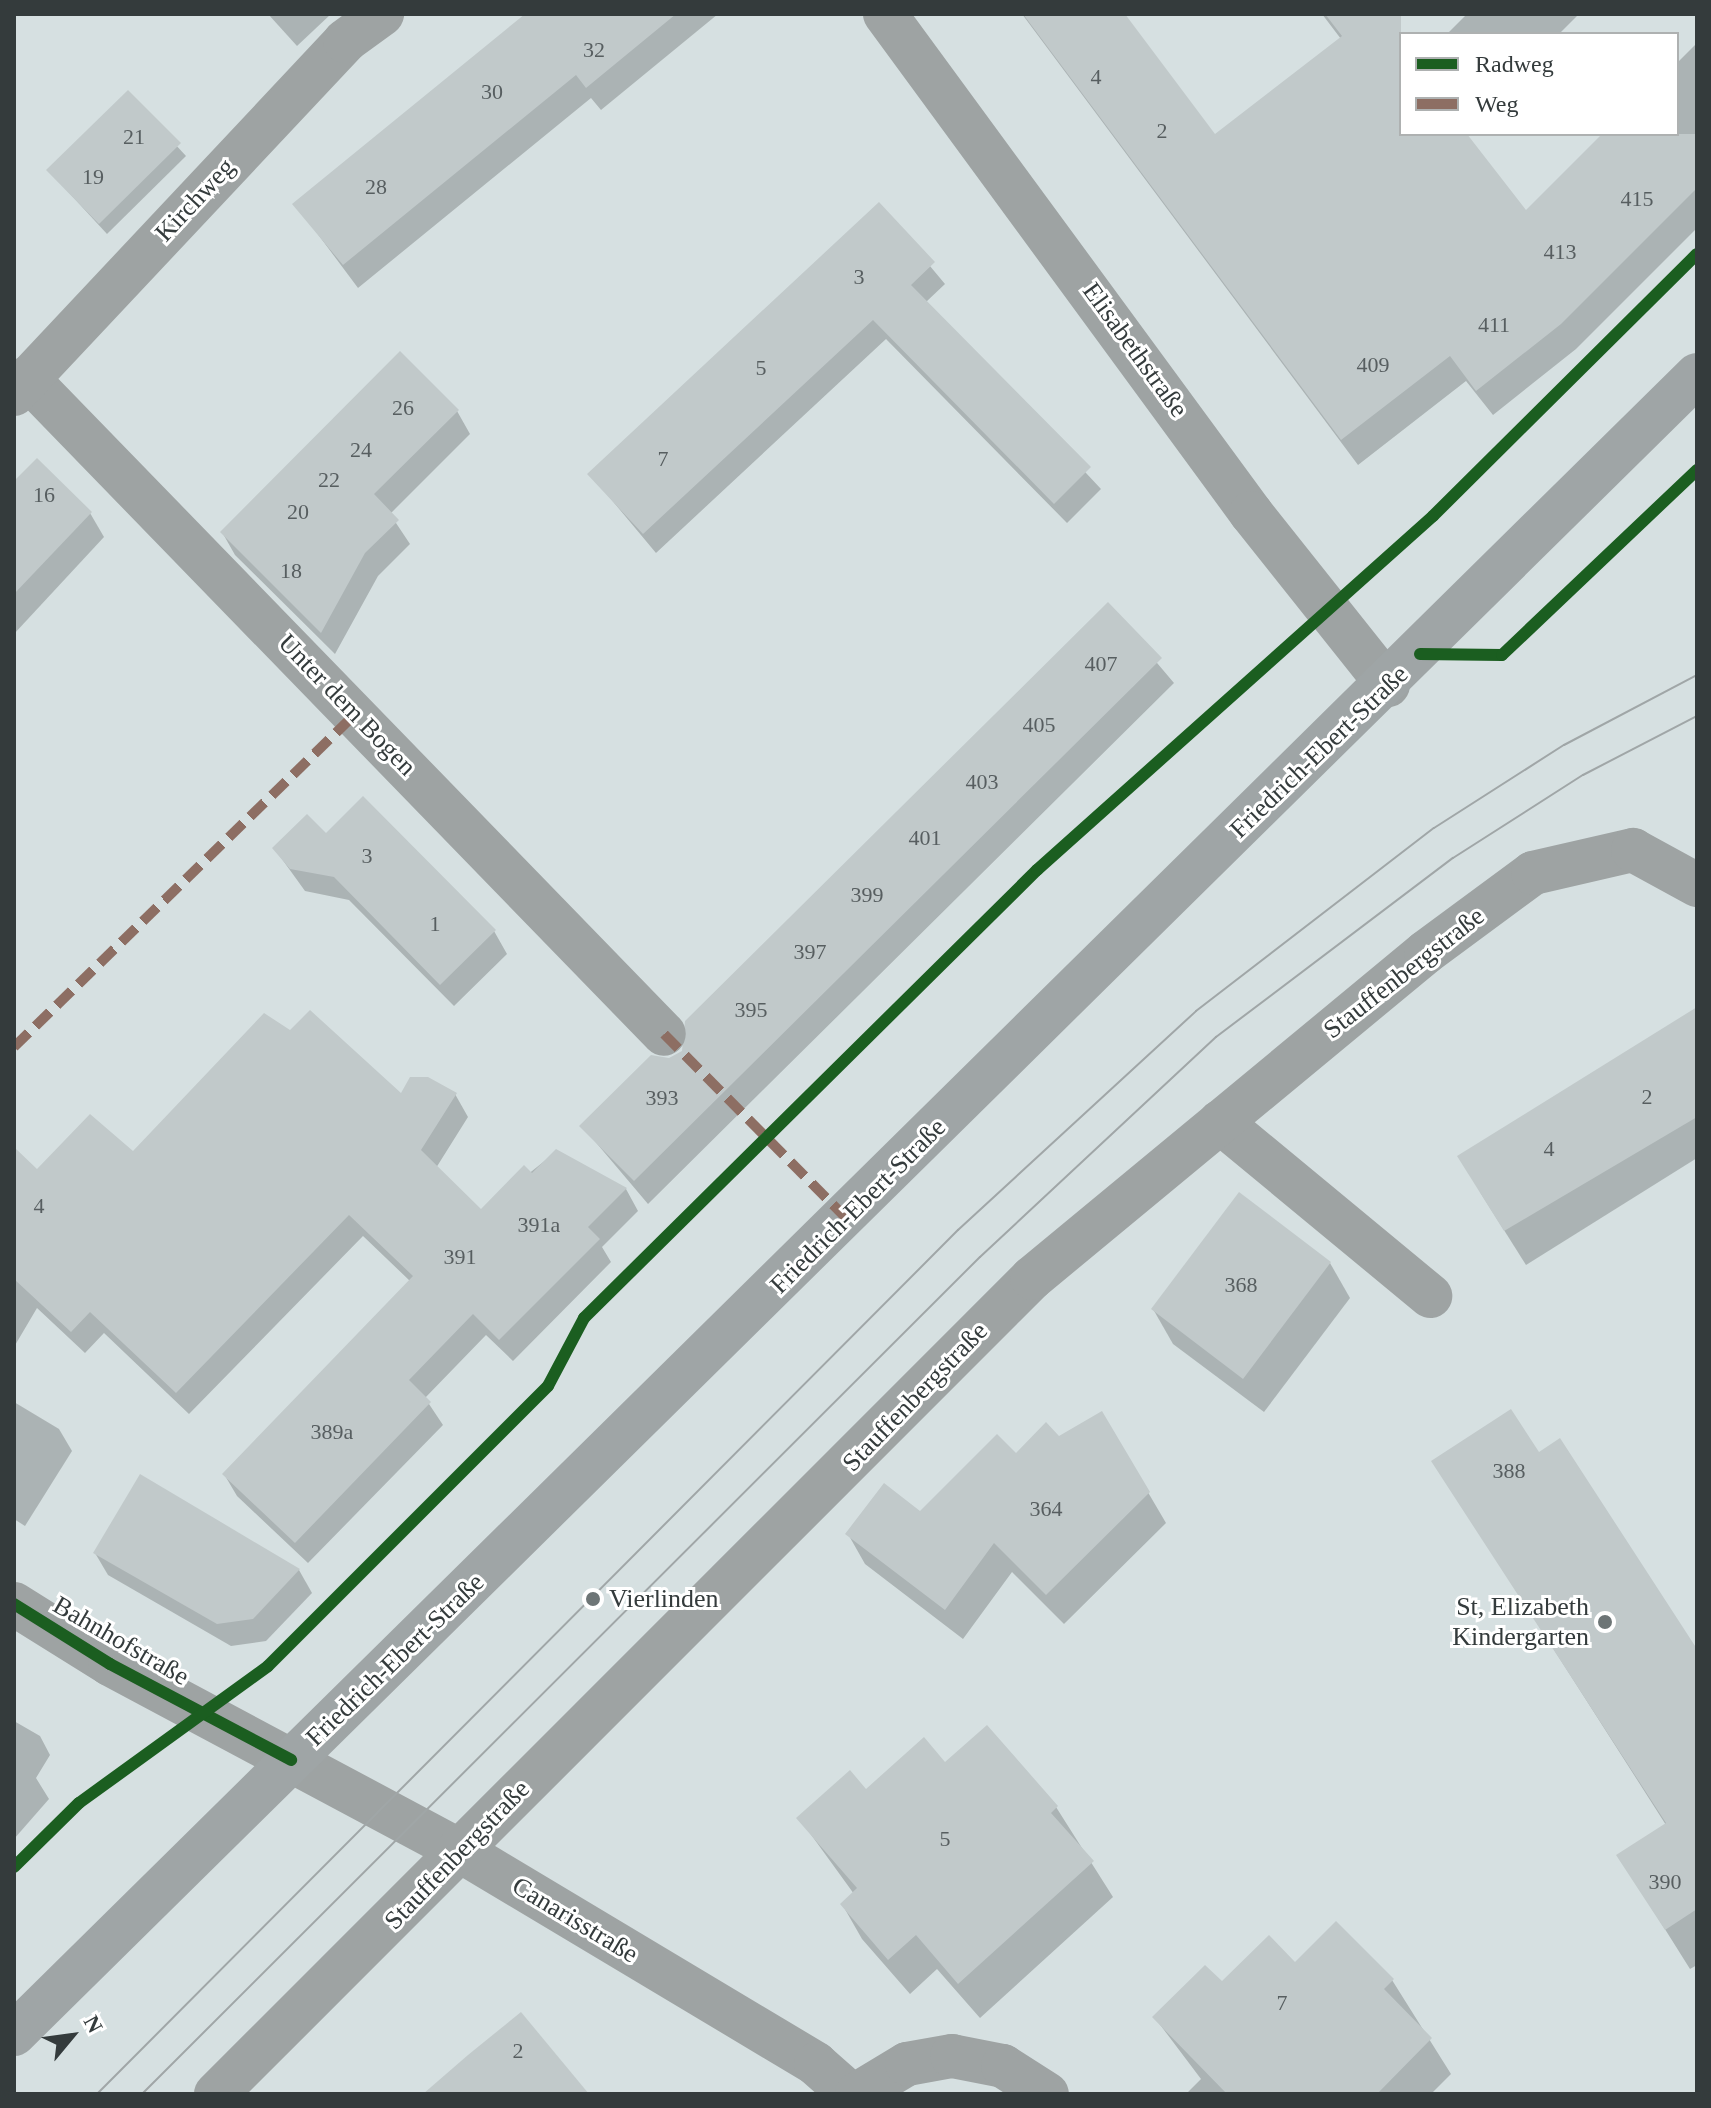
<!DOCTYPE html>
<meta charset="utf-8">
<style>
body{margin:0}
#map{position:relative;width:1711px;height:2108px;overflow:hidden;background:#d6e0e1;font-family:"Times New Roman",serif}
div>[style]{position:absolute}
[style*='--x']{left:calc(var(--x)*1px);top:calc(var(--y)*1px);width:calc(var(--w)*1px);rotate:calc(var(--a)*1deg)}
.shadow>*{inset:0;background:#0003}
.building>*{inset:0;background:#c1c9ca}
.minor>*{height:44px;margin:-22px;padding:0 22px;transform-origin:22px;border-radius:22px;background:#9ea3a3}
.major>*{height:44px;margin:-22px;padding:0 22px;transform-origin:22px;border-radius:22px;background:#9fa5a6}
.tram>*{height:2px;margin:-1px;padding:0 1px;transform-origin:1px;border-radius:1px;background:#a0a6a7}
.quiet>*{height:10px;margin-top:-5px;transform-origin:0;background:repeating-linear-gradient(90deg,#8d6e63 0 20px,transparent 0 30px)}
.cycleway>*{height:12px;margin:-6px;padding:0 6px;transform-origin:6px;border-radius:6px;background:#1b5e20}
.dots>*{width:22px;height:22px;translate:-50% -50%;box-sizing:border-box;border:4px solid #fff;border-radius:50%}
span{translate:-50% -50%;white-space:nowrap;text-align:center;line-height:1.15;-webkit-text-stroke:6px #fff;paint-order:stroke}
.number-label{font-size:22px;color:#575e60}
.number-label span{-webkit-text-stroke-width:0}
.street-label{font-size:26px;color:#343b3c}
.poi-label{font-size:26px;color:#343b3c}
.left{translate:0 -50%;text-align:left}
.right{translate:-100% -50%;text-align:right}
.frame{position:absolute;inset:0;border:16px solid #343b3c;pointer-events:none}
.legend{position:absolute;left:1399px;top:32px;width:280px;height:104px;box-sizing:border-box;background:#fff;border:2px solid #aeb1b1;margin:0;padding:10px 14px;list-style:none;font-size:24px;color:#343b3c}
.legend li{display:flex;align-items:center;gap:16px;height:40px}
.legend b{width:40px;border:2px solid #aeb1b1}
.north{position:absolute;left:32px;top:1996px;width:80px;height:80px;-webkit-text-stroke:6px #fff;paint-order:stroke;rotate:61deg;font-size:22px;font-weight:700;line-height:32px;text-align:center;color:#343b3c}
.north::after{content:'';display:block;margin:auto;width:28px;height:36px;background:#343b3c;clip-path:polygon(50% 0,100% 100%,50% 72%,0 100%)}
</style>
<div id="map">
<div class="shadow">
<div style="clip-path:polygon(268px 14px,331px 14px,297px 46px)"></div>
<div style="clip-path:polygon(549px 14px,718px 14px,601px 110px,591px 98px,358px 288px,308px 221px)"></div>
<div style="clip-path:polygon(1022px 14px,1123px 14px,1214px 137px,1341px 39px,1322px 14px,1387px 14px,1402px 34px,1401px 134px,1464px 134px,1526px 212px,1605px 134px,1677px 134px,1677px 63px,1697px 43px,1697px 228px,1576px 349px,1493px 415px,1466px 381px,1358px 465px)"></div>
<div style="clip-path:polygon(1467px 14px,1579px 14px,1559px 34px,1447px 34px)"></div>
<div style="clip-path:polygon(128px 93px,186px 156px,107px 234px,49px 171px)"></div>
<div style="clip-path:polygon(879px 205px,945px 284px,926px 302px,1101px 489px,1067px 523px,886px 339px,656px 553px,590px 474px)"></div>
<div style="clip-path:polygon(457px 411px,470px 434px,390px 514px,410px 544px,378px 576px,335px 654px,235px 555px,222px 532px)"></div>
<div style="clip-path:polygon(14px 485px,90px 513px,104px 537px,14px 634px)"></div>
<div style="clip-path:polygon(1108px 605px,1174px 683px,648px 1204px,582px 1126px,684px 1053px)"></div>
<div style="clip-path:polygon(326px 836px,494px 931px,507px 954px,454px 1006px,349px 900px,305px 891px,274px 848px)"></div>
<div style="clip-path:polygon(1697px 1009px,1697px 1158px,1526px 1265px,1480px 1192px)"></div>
<div style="clip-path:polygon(455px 1094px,468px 1117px,436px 1168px,481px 1212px,557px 1151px,626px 1189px,638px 1211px,602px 1247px,611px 1262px,513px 1361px,486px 1335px,425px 1398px,443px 1425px,308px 1563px,237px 1496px,224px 1474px,410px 1281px,363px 1236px,189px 1414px,104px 1333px,85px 1353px,37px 1308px,14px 1347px,14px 1159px,37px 1172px,401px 1096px)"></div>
<div style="clip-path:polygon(1330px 1263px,1350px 1298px,1264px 1412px,1173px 1344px,1153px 1309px)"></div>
<div style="clip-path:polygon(14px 1402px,59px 1429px,72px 1451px,25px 1526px,14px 1519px)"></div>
<div style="clip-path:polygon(1102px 1414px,1166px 1523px,1064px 1624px,1012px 1572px,963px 1639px,865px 1564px,848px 1534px,920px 1513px)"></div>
<div style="clip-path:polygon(1538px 1455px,1697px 1652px,1697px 1965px,1690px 1969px,1619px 1856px,1666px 1825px,1434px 1462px)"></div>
<div style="clip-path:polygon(141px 1477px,299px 1570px,312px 1593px,266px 1641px,231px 1646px,108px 1575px,95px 1553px)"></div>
<div style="clip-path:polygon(14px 1721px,40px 1736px,50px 1755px,36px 1778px,49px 1799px,14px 1839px)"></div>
<div style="clip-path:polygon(945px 1765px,1056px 1807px,1113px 1897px,980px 2018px,937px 1969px,910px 1994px,862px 1939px,842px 1904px,854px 1894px,799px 1818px)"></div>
<div style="clip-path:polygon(1295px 1965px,1392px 1980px,1451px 2074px,1431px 2094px,1186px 2094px,1201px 2079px,1155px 2018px,1222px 1984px)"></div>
</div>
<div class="building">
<div style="clip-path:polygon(525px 14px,676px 14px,586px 88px,576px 75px,343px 265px,292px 204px)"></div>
<div style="clip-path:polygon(1023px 14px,1125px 14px,1215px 134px,1342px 36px,1325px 14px,1401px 14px,1401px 134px,1467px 134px,1526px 210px,1602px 134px,1697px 134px,1697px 188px,1561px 324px,1476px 391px,1450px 356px,1341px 440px)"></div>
<div style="clip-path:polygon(128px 90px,181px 143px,99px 224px,46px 170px)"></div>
<div style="clip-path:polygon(879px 202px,935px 262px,911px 285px,1091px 467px,1054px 504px,873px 320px,643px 534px,587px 474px)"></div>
<div style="clip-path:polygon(400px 351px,459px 410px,374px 494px,399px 520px,365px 553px,321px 633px,220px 532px)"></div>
<div style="clip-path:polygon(37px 458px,92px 512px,14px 594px,14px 481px)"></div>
<div style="clip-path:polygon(1108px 602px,1162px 658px,634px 1181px,579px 1126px,651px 1055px,669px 1058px,682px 1051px,685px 1021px)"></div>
<div style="clip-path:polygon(363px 796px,496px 930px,440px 985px,334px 877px,290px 869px,272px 848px,307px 814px,326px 833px)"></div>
<div style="clip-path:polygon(1697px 1007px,1697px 1117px,1504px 1231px,1457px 1156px)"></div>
<div style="clip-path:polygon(310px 1010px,401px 1093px,410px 1077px,428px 1077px,457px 1093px,421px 1150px,481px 1209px,524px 1165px,532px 1173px,556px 1149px,627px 1188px,588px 1227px,600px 1239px,499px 1340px,473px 1314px,409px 1380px,431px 1402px,295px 1543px,222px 1474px,413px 1276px,349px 1215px,176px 1393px,90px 1312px,71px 1332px,14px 1279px,14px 1147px,37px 1169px,90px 1114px,133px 1151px,264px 1013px,290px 1030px)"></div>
<div style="clip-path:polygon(1239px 1192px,1331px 1262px,1243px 1379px,1151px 1309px)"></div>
<div style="clip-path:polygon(1511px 1409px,1539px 1452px,1560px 1438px,1697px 1649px,1697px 1909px,1665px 1930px,1616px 1855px,1666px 1823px,1431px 1461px)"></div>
<div style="clip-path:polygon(1102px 1411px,1150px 1492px,1046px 1595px,994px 1543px,945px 1610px,845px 1534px,884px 1483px,920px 1511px,997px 1434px,1016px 1453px,1046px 1422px,1059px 1436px)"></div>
<div style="clip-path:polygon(140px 1474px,300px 1569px,253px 1619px,217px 1624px,93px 1553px)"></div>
<div style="clip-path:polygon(987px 1725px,1058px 1806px,1051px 1813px,1094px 1861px,958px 1984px,916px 1935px,888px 1960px,840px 1904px,857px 1888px,796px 1818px,850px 1770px,866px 1789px,924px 1737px,945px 1762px)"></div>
<div style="clip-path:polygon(1336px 1921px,1394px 1979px,1384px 1989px,1432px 2038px,1377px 2094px,1227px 2094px,1152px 2017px,1205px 1965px,1222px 1981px,1269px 1935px,1295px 1962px)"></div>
<div style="clip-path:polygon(521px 2012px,589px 2094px,423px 2094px,468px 2055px)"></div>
</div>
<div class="minor">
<div style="--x:885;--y:14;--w:619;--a:53.74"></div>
<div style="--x:1251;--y:513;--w:220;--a:51.5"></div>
<div style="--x:27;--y:378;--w:914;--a:45.84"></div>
<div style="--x:14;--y:394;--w:484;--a:-46.8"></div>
<div style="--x:345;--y:41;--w:46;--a:-36.1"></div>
<div style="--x:1220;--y:1122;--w:273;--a:39.6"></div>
<div style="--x:14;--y:1604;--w:113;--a:32"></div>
<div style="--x:110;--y:1664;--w:395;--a:28.1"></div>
<div style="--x:459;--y:1850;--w:416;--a:30.9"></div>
<div style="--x:816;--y:2064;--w:45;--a:41.4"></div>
<div style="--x:216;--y:2094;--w:1154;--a:-45"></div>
<div style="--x:1032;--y:1278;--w:511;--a:-39.6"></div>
<div style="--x:1426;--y:952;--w:133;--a:-36.4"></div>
<div style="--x:1533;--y:873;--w:103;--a:-13"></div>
<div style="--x:1633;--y:850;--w:73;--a:28.7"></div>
<div style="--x:857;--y:2094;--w:58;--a:-31"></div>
<div style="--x:907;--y:2064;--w:46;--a:-10.1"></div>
<div style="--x:952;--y:2056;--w:52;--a:11.1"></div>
<div style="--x:1003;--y:2066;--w:52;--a:32.5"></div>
</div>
<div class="major">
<div style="--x:14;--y:2034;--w:2363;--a:-44.59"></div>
</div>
<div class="tram">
<div style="--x:97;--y:2094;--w:1220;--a:-45.1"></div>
<div style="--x:958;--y:1230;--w:323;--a:-42.6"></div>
<div style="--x:1196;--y:1011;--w:300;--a:-37.6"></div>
<div style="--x:1434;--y:828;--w:154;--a:-32.6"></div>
<div style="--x:1564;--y:745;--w:150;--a:-27.8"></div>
<div style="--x:142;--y:2094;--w:1184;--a:-44.97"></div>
<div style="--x:980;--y:1257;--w:323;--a:-43"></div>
<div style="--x:1216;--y:1037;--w:297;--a:-37.1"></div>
<div style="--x:1453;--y:858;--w:154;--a:-32.6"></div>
<div style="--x:1583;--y:775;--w:128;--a:-27.4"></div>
</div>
<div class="quiet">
<div style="--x:664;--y:1034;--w:260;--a:45.3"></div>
<div style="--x:14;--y:1047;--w:478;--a:-44.3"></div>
</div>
<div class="cycleway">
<div style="--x:1420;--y:654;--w:82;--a:0.7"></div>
<div style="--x:1502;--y:655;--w:269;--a:-43.5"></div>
<div style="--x:14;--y:1604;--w:113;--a:32"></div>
<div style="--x:110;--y:1664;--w:205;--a:27.9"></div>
<div style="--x:14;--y:1867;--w:91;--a:-44.6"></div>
<div style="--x:79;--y:1803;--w:233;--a:-35.9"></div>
<div style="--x:268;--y:1666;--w:396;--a:-45"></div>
<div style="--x:548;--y:1386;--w:77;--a:-62.1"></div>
<div style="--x:584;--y:1318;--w:637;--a:-44.68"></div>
<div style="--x:1037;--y:870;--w:531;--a:-41.79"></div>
<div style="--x:1433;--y:516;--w:372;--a:-44.8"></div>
</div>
<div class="dots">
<div style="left:593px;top:1599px;background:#6d7576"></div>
<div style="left:1605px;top:1622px;background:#6d7576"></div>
</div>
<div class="number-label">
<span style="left:594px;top:50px">32</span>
<span style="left:1096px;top:77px">4</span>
<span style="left:492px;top:92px">30</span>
<span style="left:1162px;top:131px">2</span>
<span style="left:134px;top:137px">21</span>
<span style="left:93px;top:177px">19</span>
<span style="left:376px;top:187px">28</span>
<span style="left:1637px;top:199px">415</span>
<span style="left:1560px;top:252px">413</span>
<span style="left:859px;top:277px">3</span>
<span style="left:1494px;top:325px">411</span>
<span style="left:1373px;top:365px">409</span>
<span style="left:761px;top:368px">5</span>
<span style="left:403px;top:408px">26</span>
<span style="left:361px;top:450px">24</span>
<span style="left:663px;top:459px">7</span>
<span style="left:329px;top:480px">22</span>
<span style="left:44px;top:495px">16</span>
<span style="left:298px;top:512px">20</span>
<span style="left:291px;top:571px">18</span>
<span style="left:1101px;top:664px">407</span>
<span style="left:1039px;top:725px">405</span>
<span style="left:982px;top:782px">403</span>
<span style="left:925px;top:838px">401</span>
<span style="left:367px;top:856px">3</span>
<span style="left:867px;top:895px">399</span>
<span style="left:435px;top:924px">1</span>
<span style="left:810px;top:952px">397</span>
<span style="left:751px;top:1010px">395</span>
<span style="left:1647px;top:1097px">2</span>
<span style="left:662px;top:1098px">393</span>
<span style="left:1549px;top:1149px">4</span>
<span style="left:39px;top:1206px">4</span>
<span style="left:539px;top:1225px">391a</span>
<span style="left:460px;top:1257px">391</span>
<span style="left:1241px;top:1285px">368</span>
<span style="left:332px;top:1432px">389a</span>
<span style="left:1509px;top:1471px">388</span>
<span style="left:1046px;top:1509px">364</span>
<span style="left:945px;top:1839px">5</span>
<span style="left:1665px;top:1882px">390</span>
<span style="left:1282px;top:2003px">7</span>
<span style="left:518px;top:2051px">2</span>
</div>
<div class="street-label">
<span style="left:195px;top:200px;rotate:-47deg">Kirchweg</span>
<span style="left:1135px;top:350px;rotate:54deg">Elisabethstraße</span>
<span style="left:347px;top:705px;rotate:46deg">Unter dem Bogen</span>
<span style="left:1319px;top:752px;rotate:-44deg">Friedrich-Ebert-Straße</span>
<span style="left:1404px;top:973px;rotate:-38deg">Stauffenbergstraße</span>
<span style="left:858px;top:1206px;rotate:-45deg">Friedrich-Ebert-Straße</span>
<span style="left:915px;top:1397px;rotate:-46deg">Stauffenbergstraße</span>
<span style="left:121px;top:1641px;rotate:30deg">Bahnhofstraße</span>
<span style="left:395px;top:1660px;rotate:-44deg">Friedrich-Ebert-Straße</span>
<span style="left:457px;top:1855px;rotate:-46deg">Stauffenbergstraße</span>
<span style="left:575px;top:1920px;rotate:31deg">Canarisstraße</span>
</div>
<div class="poi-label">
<span class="left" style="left:609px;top:1599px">Vierlinden</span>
<span class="right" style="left:1589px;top:1622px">St, Elizabeth<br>Kindergarten</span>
</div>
<div class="frame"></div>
<ul class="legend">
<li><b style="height:10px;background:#1b5e20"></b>Radweg</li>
<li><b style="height:10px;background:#8d6e63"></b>Weg</li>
</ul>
<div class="north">N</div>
</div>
